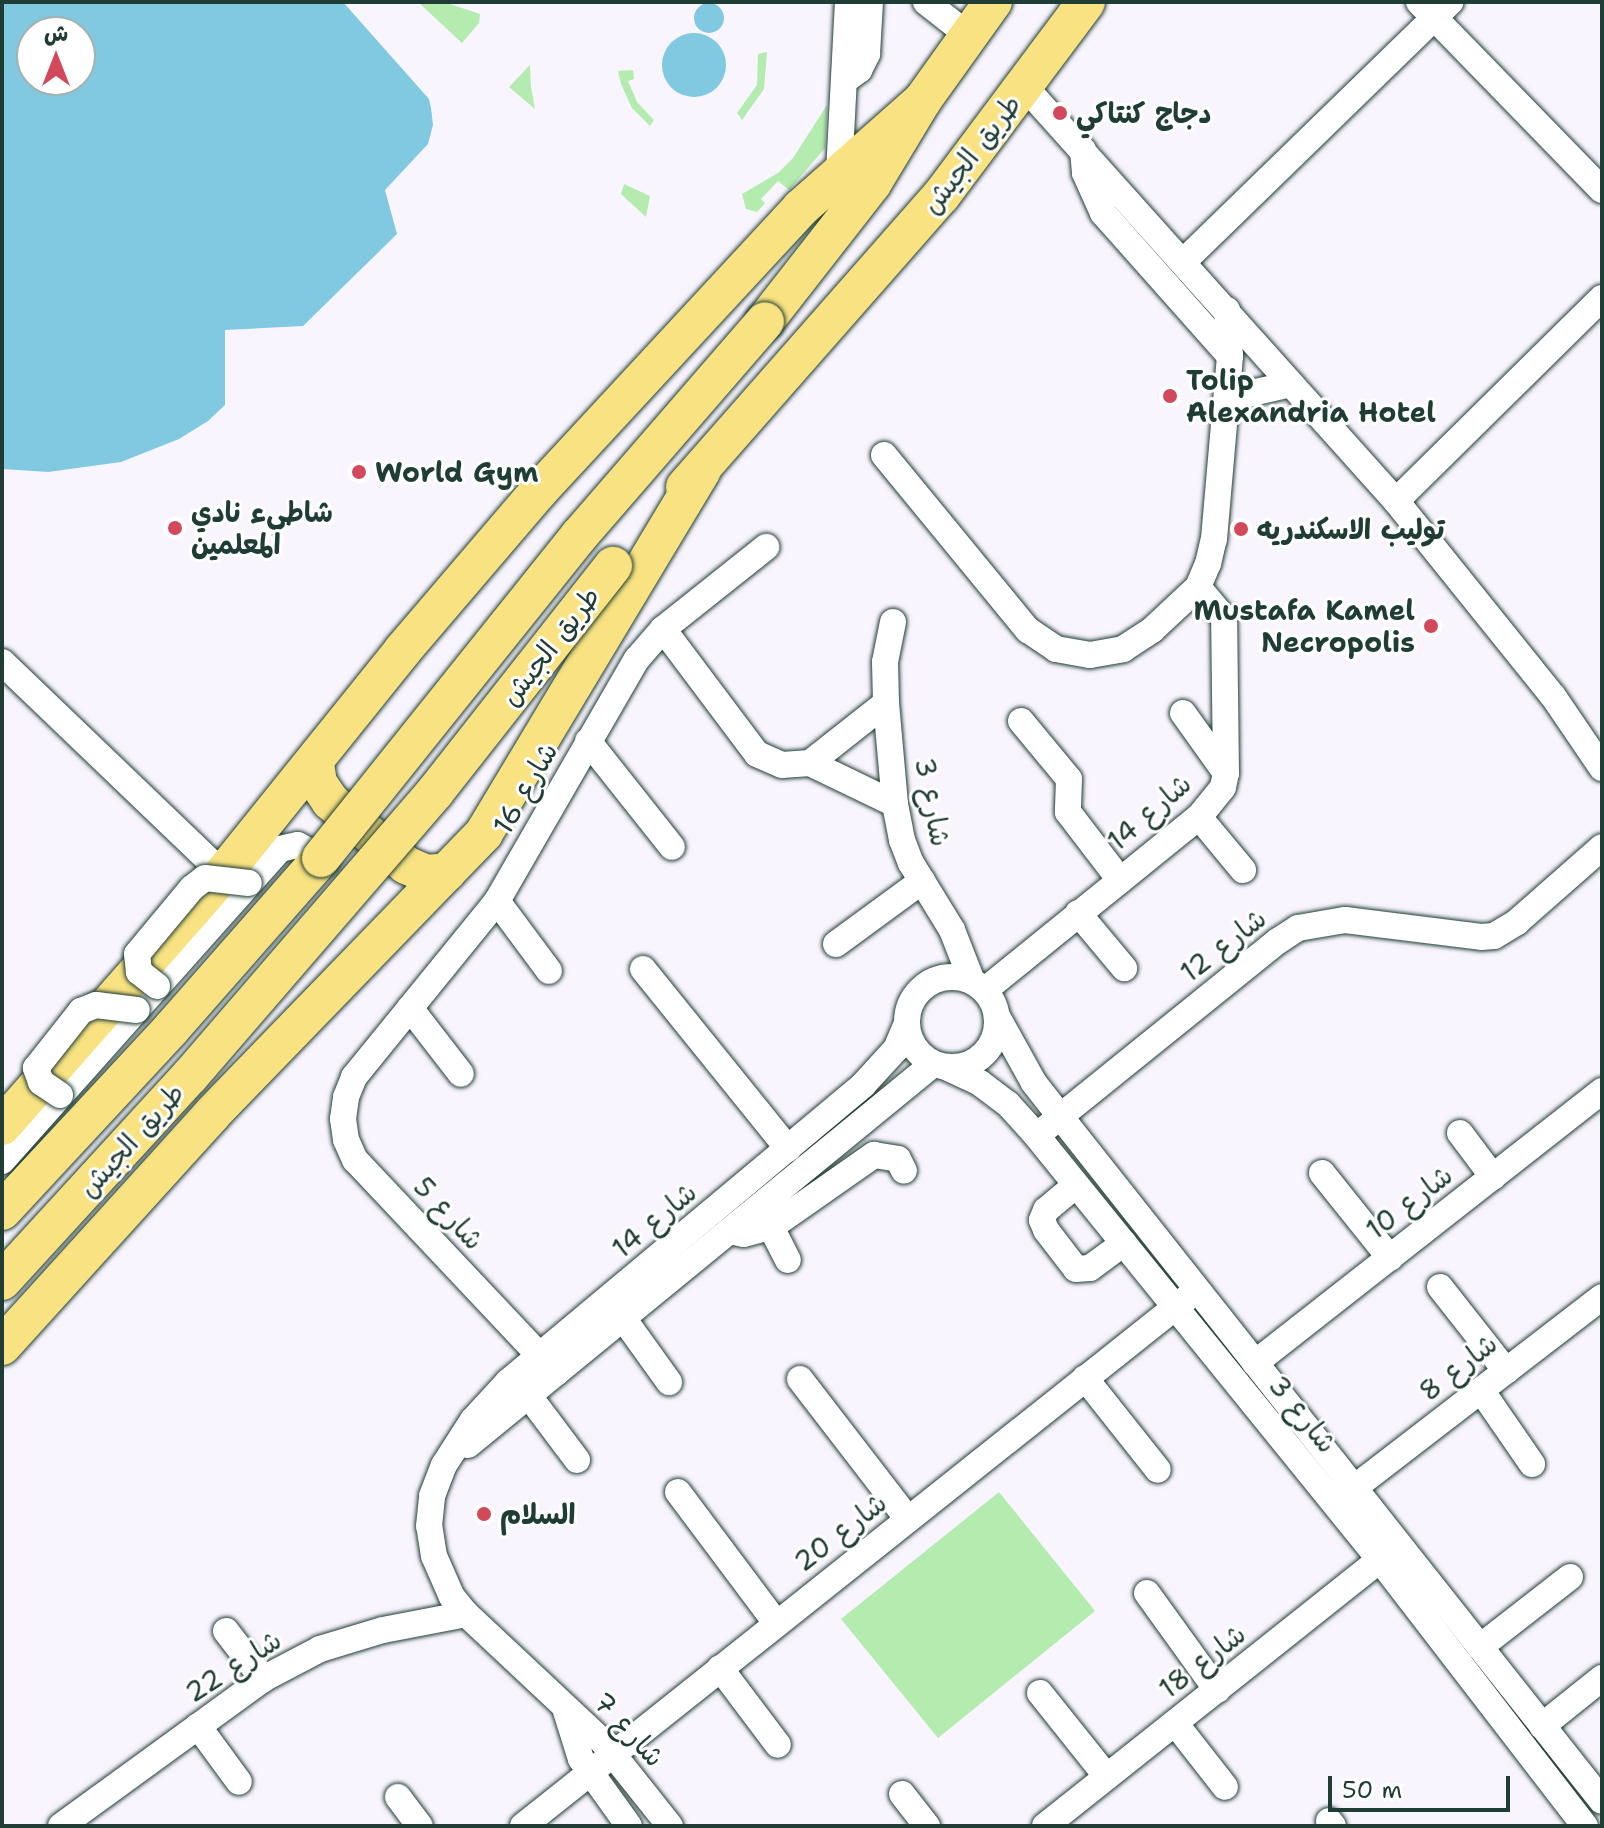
<!DOCTYPE html>
<meta charset="utf-8">
<style>
body{margin:0}
#map{position:relative;width:1604px;height:1828px;overflow:hidden;background:#f9f5ff;font-family:"Shantell Sans","Playpen Sans Arabic",sans-serif}
div>[style]{position:absolute}
[style*='--x']{left:calc(var(--x)*1px);top:calc(var(--y)*1px);width:calc(var(--w)*1px);rotate:calc(var(--a)*1deg)}
.green>*{inset:0;background:#b4ebaf}
.water>*{inset:0;background:#80c9e1}
.round{border-radius:50%}
.roads{filter:drop-shadow(0 0 2px #1f3d34) drop-shadow(0 0 2px #1f3d34)}
.minor>*{height:26px;margin:-13px;padding:0 13px;transform-origin:13px;border-radius:13px;background:#fff}
.minor>.ring{margin:-13px;padding:0;box-sizing:content-box;background:none;border:26px solid #fff;border-radius:50%}
.highway>*{height:38px;margin:-19px;padding:0 19px;transform-origin:19px;border-radius:19px;background:#f8e281}
.bridges{filter:drop-shadow(0 0 2px #1f3d34) drop-shadow(0 0 2px #1f3d34)}
.minor-bridge>*{height:26px;margin:-13px;padding:0 13px;transform-origin:13px;border-radius:13px;background:#fff}
.highway-bridge>*{height:38px;margin:-19px;padding:0 19px;transform-origin:19px;border-radius:19px;background:#f8e281}
.dots>*{width:22px;height:22px;translate:-50% -50%;box-sizing:border-box;border:4px solid #fff;border-radius:50%}
span{translate:-50% -50%;white-space:nowrap;text-align:center;line-height:1.15;-webkit-text-stroke:6px #fff;paint-order:stroke}
.poi-label{font-size:28px;color:#1f3d34;font-weight:700}
.left{translate:0 -50%;text-align:left}
.right{translate:-100% -50%;text-align:right}
.street-label{font-size:28px;color:#1f3d34}
.frame{position:absolute;inset:0;border:4px solid #1f3d34;pointer-events:none}
.north{position:absolute;left:16px;top:16px;width:80px;height:80px;box-sizing:border-box;background:#fff;border:2px solid #a5b1ae;border-radius:50%;rotate:0deg;font-size:22px;font-weight:700;line-height:32px;text-align:center;color:#1f3d34}
.north::after{content:'';display:block;margin:auto;width:28px;height:36px;background:#d1495b;clip-path:polygon(50% 0,100% 100%,50% 72%,0 100%)}
.scale{position:absolute;left:1328px;top:1776px;width:182px;height:36px;box-sizing:border-box;border:4px solid #1f3d34;border-top:0;padding-left:10px;font-size:24px;line-height:28px;white-space:nowrap;color:#1f3d34;-webkit-text-stroke:6px #fff;paint-order:stroke}
</style>
<div id="map">
<div class="green">
<div style="clip-path:polygon(418px 2px,444px 2px,480px 14px,479px 23px,462px 43px)"></div>
<div style="clip-path:polygon(767px 52px,764px 89px,742px 120px,737px 113px,757px 85px,758px 54px)"></div>
<div style="clip-path:polygon(530px 65px,531px 87px,535px 109px,509px 87px)"></div>
<div style="clip-path:polygon(633px 70px,634px 79px,628px 81px,637px 102px,654px 120px,650px 126px,632px 108px,621px 84px,618px 71px)"></div>
<div style="clip-path:polygon(827px 105px,825px 148px,789px 190px,778px 181px,761px 199px,765px 203px,757px 212px,746px 209px,742px 194px,778px 173px,793px 158px)"></div>
<div style="clip-path:polygon(624px 184px,650px 196px,646px 217px,621px 194px)"></div>
<div style="clip-path:polygon(999px 1492px,1095px 1611px,938px 1738px,841px 1619px)"></div>
</div>
<div class="water">
<div style="clip-path:polygon(evenodd,2px 2px,343px 2px,429px 99px,431px 108px,433px 125px,428px 144px,385px 190px,397px 234px,303px 326px,225px 330px,225px 405px,208px 421px,179px 439px,121px 462px,48px 472px,2px 469px,2px 2px,32px 32px,80px 32px,80px 80px,32px 80px,32px 32px)"></div>
<div class="round" style="left:694px;top:3px;width:30px;height:30px"></div>
<div class="round" style="left:662px;top:33px;width:64px;height:64px"></div>
</div>
<div class="roads">
<div class="minor">
<div style="--x:926;--y:2;--w:53;--a:38.2"></div>
<div style="--x:1419;--y:2;--w:262;--a:45.8"></div>
<div style="--x:844;--y:81;--w:19;--a:-36"></div>
<div style="--x:859;--y:70;--w:18;--a:-63"></div>
<div style="--x:867;--y:54;--w:52;--a:-86.7"></div>
<div style="--x:1025;--y:87;--w:556;--a:48.14"></div>
<div style="--x:1396;--y:501;--w:250;--a:51.2"></div>
<div style="--x:1553;--y:696;--w:87;--a:55.8"></div>
<div style="--x:1083;--y:150;--w:23;--a:85"></div>
<div style="--x:1085;--y:173;--w:44;--a:65.8"></div>
<div style="--x:1103;--y:213;--w:191;--a:48.4"></div>
<div style="--x:839;--y:173;--w:171;--a:-87"></div>
<div style="--x:1183;--y:262;--w:373;--a:-44.2"></div>
<div style="--x:1223;--y:416;--w:33;--a:-43"></div>
<div style="--x:1247;--y:394;--w:45;--a:-12.8"></div>
<div style="--x:884;--y:455;--w:227;--a:50.6"></div>
<div style="--x:1028;--y:630;--w:34;--a:34"></div>
<div style="--x:1056;--y:649;--w:35;--a:10"></div>
<div style="--x:1090;--y:655;--w:34;--a:-10"></div>
<div style="--x:1123;--y:649;--w:35;--a:-33"></div>
<div style="--x:1152;--y:630;--w:63;--a:-43.1"></div>
<div style="--x:1198;--y:587;--w:25;--a:-67"></div>
<div style="--x:1208;--y:564;--w:26;--a:-77"></div>
<div style="--x:1214;--y:539;--w:184;--a:-85"></div>
<div style="--x:1230;--y:356;--w:46;--a:-93.7"></div>
<div style="--x:1396;--y:501;--w:289;--a:-44.6"></div>
<div style="--x:893;--y:622;--w:41;--a:101.3"></div>
<div style="--x:885;--y:662;--w:41;--a:88.6"></div>
<div style="--x:886;--y:703;--w:101;--a:84.9"></div>
<div style="--x:895;--y:804;--w:37;--a:79"></div>
<div style="--x:902;--y:840;--w:25;--a:69"></div>
<div style="--x:911;--y:863;--w:79;--a:58.5"></div>
<div style="--x:952;--y:930;--w:55;--a:68.6"></div>
<div style="--x:663;--y:629;--w:156;--a:53.1"></div>
<div style="--x:757;--y:754;--w:27;--a:24"></div>
<div style="--x:782;--y:765;--w:28;--a:-4"></div>
<div style="--x:810;--y:763;--w:94;--a:25.8"></div>
<div style="--x:2;--y:662;--w:306;--a:43.8"></div>
<div style="--x:1183;--y:713;--w:74;--a:54.4"></div>
<div style="--x:1021;--y:721;--w:75;--a:50.4"></div>
<div style="--x:1069;--y:779;--w:33;--a:92"></div>
<div style="--x:1068;--y:812;--w:86;--a:52.6"></div>
<div style="--x:588;--y:741;--w:135;--a:51.6"></div>
<div style="--x:810;--y:763;--w:97;--a:-38.3"></div>
<div style="--x:1199;--y:817;--w:69;--a:50.3"></div>
<div style="--x:497;--y:901;--w:87;--a:53.4"></div>
<div style="--x:1078;--y:913;--w:72;--a:50.1"></div>
<div style="--x:836;--y:944;--w:107;--a:-36.2"></div>
<div style="--x:643;--y:969;--w:231;--a:51.1"></div>
<div class="ring" style="left:907px;top:977px;width:64px;height:64px"></div>
<div style="--x:985;--y:990;--w:275;--a:-39"></div>
<div style="--x:1199;--y:817;--w:38;--a:-51"></div>
<div style="--x:1223;--y:787;--w:14;--a:-78"></div>
<div style="--x:1226;--y:773;--w:155;--a:-90.7"></div>
<div style="--x:1224;--y:618;--w:40;--a:-130"></div>
<div style="--x:410;--y:1008;--w:83;--a:52.3"></div>
<div style="--x:998;--y:1018;--w:74;--a:61"></div>
<div style="--x:1034;--y:1083;--w:42;--a:51.8"></div>
<div style="--x:1060;--y:1116;--w:873;--a:51.65"></div>
<div style="--x:948;--y:1068;--w:35;--a:25"></div>
<div style="--x:980;--y:1083;--w:35;--a:37"></div>
<div style="--x:1008;--y:1104;--w:42;--a:47.9"></div>
<div style="--x:1036;--y:1135;--w:547;--a:51.01"></div>
<div style="--x:1380;--y:1560;--w:336;--a:52.4"></div>
<div style="--x:1046;--y:1128;--w:298;--a:-38.9"></div>
<div style="--x:1278;--y:941;--w:24;--a:-33"></div>
<div style="--x:1298;--y:928;--w:48;--a:-9.7"></div>
<div style="--x:1345;--y:920;--w:137;--a:7.1"></div>
<div style="--x:1481;--y:937;--w:13;--a:-4"></div>
<div style="--x:1494;--y:936;--w:27;--a:-31"></div>
<div style="--x:1517;--y:922;--w:113;--a:-41.4"></div>
<div style="--x:1460;--y:1133;--w:55;--a:53.1"></div>
<div style="--x:2;--y:1161;--w:418;--a:-48.3"></div>
<div style="--x:280;--y:849;--w:18;--a:-13"></div>
<div style="--x:298;--y:845;--w:26;--a:29"></div>
<div style="--x:1322;--y:1173;--w:109;--a:51.3"></div>
<div style="--x:1076;--y:1185;--w:39;--a:140"></div>
<div style="--x:1046;--y:1210;--w:11;--a:112"></div>
<div style="--x:1042;--y:1220;--w:11;--a:68"></div>
<div style="--x:1046;--y:1230;--w:49;--a:52.4"></div>
<div style="--x:1076;--y:1269;--w:14;--a:-4"></div>
<div style="--x:1090;--y:1268;--w:42;--a:-36.3"></div>
<div style="--x:771;--y:1227;--w:37;--a:63"></div>
<div style="--x:730;--y:1231;--w:14;--a:12"></div>
<div style="--x:744;--y:1234;--w:28;--a:-15"></div>
<div style="--x:771;--y:1227;--w:126;--a:-35"></div>
<div style="--x:874;--y:1155;--w:24;--a:9"></div>
<div style="--x:898;--y:1159;--w:13;--a:63"></div>
<div style="--x:1440;--y:1287;--w:107;--a:51.8"></div>
<div style="--x:623;--y:1318;--w:79;--a:54.3"></div>
<div style="--x:1255;--y:1363;--w:441;--a:-38.1"></div>
<div style="--x:556;--y:1373;--w:293;--a:-133.3"></div>
<div style="--x:355;--y:1160;--w:22;--a:-114"></div>
<div style="--x:346;--y:1140;--w:21;--a:-98"></div>
<div style="--x:343;--y:1119;--w:22;--a:-82"></div>
<div style="--x:346;--y:1097;--w:22;--a:-68"></div>
<div style="--x:354;--y:1077;--w:227;--a:-50.9"></div>
<div style="--x:497;--y:901;--w:280;--a:-60"></div>
<div style="--x:637;--y:659;--w:40;--a:-49"></div>
<div style="--x:663;--y:629;--w:132;--a:-38.5"></div>
<div style="--x:1085;--y:1378;--w:117;--a:51.6"></div>
<div style="--x:800;--y:1379;--w:177;--a:52.4"></div>
<div style="--x:1481;--y:1390;--w:90;--a:55.4"></div>
<div style="--x:529;--y:1396;--w:80;--a:53.1"></div>
<div style="--x:468;--y:1445;--w:601;--a:-39.33"></div>
<div style="--x:1354;--y:1488;--w:313;--a:-37.6"></div>
<div style="--x:678;--y:1492;--w:164;--a:53.2"></div>
<div style="--x:1147;--y:1593;--w:120;--a:54.2"></div>
<div style="--x:226;--y:1631;--w:61;--a:52.4"></div>
<div style="--x:1480;--y:1647;--w:114;--a:-37.9"></div>
<div style="--x:720;--y:1668;--w:96;--a:53"></div>
<div style="--x:1040;--y:1693;--w:107;--a:51.4"></div>
<div style="--x:565;--y:1708;--w:53;--a:72.6"></div>
<div style="--x:581;--y:1759;--w:82;--a:54.4"></div>
<div style="--x:1175;--y:1723;--w:81;--a:52"></div>
<div style="--x:198;--y:1726;--w:69;--a:53.8"></div>
<div style="--x:1542;--y:1726;--w:77;--a:-38.7"></div>
<div style="--x:902;--y:1794;--w:41;--a:52"></div>
<div style="--x:398;--y:1797;--w:36;--a:53"></div>
<div style="--x:1329;--y:1821;--w:6;--a:51"></div>
<div style="--x:61;--y:1826;--w:250;--a:-36"></div>
<div style="--x:263;--y:1679;--w:64;--a:-27.8"></div>
<div style="--x:320;--y:1649;--w:66;--a:-16.8"></div>
<div style="--x:383;--y:1630;--w:85;--a:-10.9"></div>
<div style="--x:523;--y:1826;--w:850;--a:-38.5"></div>
<div style="--x:670;--y:1826;--w:106;--a:-128.5"></div>
<div style="--x:604;--y:1743;--w:189;--a:-136.9"></div>
<div style="--x:466;--y:1614;--w:22;--a:-129"></div>
<div style="--x:452;--y:1597;--w:45;--a:-113.7"></div>
<div style="--x:434;--y:1556;--w:30;--a:-99"></div>
<div style="--x:429;--y:1526;--w:30;--a:-84"></div>
<div style="--x:432;--y:1496;--w:33;--a:-69"></div>
<div style="--x:444;--y:1465;--w:54;--a:-57.2"></div>
<div style="--x:473;--y:1420;--w:52;--a:-47.4"></div>
<div style="--x:508;--y:1382;--w:463;--a:-39.9"></div>
<div style="--x:863;--y:1085;--w:49;--a:-47.5"></div>
<div style="--x:896;--y:1049;--w:25;--a:-67"></div>
<div style="--x:1045;--y:1826;--w:445;--a:-38.5"></div>
</div>
<div class="highway">
<div style="--x:765;--y:321;--w:174;--a:-52"></div>
<div style="--x:872;--y:184;--w:97;--a:-58.9"></div>
<div style="--x:922;--y:101;--w:122;--a:-54.4"></div>
<div style="--x:685;--y:487;--w:388;--a:-48.7"></div>
<div style="--x:941;--y:196;--w:242;--a:-53.2"></div>
<div style="--x:315;--y:764;--w:19;--a:81"></div>
<div style="--x:318;--y:783;--w:22;--a:56"></div>
<div style="--x:330;--y:801;--w:99;--a:40.1"></div>
<div style="--x:406;--y:865;--w:22;--a:24"></div>
<div style="--x:426;--y:874;--w:21;--a:-5"></div>
<div style="--x:2;--y:1126;--w:335;--a:-48.7"></div>
<div style="--x:223;--y:874;--w:287;--a:-51.2"></div>
<div style="--x:403;--y:650;--w:208;--a:-49.5"></div>
<div style="--x:538;--y:492;--w:387;--a:-47.2"></div>
<div style="--x:801;--y:208;--w:162;--a:-41.5"></div>
<div style="--x:2;--y:1211;--w:248;--a:-47.1"></div>
<div style="--x:171;--y:1029;--w:227;--a:-48.7"></div>
<div style="--x:2;--y:1346;--w:313;--a:-47.8"></div>
<div style="--x:212;--y:1114;--w:391;--a:-45.9"></div>
<div style="--x:484;--y:833;--w:423;--a:-59"></div>
</div>
</div>
<div class="bridges">
<div class="minor-bridge">
<div style="--x:157;--y:986;--w:23;--a:-142"></div>
<div style="--x:139;--y:972;--w:18;--a:-96"></div>
<div style="--x:137;--y:954;--w:86;--a:-50.2"></div>
<div style="--x:192;--y:888;--w:16;--a:-38"></div>
<div style="--x:205;--y:878;--w:44;--a:6.5"></div>
<div style="--x:60;--y:1095;--w:23;--a:-146"></div>
<div style="--x:41;--y:1082;--w:15;--a:-110"></div>
<div style="--x:36;--y:1068;--w:73;--a:-51.7"></div>
<div style="--x:81;--y:1011;--w:16;--a:-22"></div>
<div style="--x:96;--y:1005;--w:41;--a:7"></div>
</div>
<div class="highway-bridge">
<div style="--x:321;--y:858;--w:413;--a:-51.3"></div>
<div style="--x:579;--y:536;--w:284;--a:-49.1"></div>
<div style="--x:2;--y:1281;--w:278;--a:-47.5"></div>
<div style="--x:190;--y:1076;--w:375;--a:-49.2"></div>
<div style="--x:435;--y:792;--w:288;--a:-51.8"></div>
</div>
</div>
<div class="dots">
<div style="left:1060px;top:113px;background:#d1495b"></div>
<div style="left:1170px;top:396px;background:#d1495b"></div>
<div style="left:359px;top:472px;background:#d1495b"></div>
<div style="left:175px;top:528px;background:#d1495b"></div>
<div style="left:1241px;top:529px;background:#d1495b"></div>
<div style="left:1431px;top:626px;background:#d1495b"></div>
<div style="left:484px;top:1514px;background:#d1495b"></div>
</div>
<div class="poi-label">
<span class="left" style="left:1076px;top:113px">دجاج كنتاكي</span>
<span class="left" style="left:1186px;top:396px">Tolip<br>Alexandria Hotel</span>
<span class="left" style="left:375px;top:472px">World Gym</span>
<span class="left" style="left:191px;top:528px">شاطيء نادي<br>المعلمين</span>
<span class="left" style="left:1257px;top:529px">توليب الاسكندريه</span>
<span class="right" style="left:1415px;top:626px">Mustafa Kamel<br>Necropolis</span>
<span class="left" style="left:500px;top:1514px">السلام</span>
</div>
<div class="street-label">
<span style="left:971px;top:154px;rotate:-52deg">طريق الجيش</span>
<span style="left:550px;top:646px;rotate:-52deg">طريق الجيش</span>
<span style="left:525px;top:788px;rotate:-60deg">شارع 16</span>
<span style="left:933px;top:802px;rotate:79deg">شارع 3</span>
<span style="left:1149px;top:812px;rotate:-41deg">شارع 14</span>
<span style="left:1223px;top:945px;rotate:-38deg">شارع 12</span>
<span style="left:131px;top:1140px;rotate:-48deg">طريق الجيش</span>
<span style="left:1409px;top:1202px;rotate:-38deg">شارع 10</span>
<span style="left:449px;top:1213px;rotate:47deg">شارع 5</span>
<span style="left:654px;top:1220px;rotate:-40deg">شارع 14</span>
<span style="left:1458px;top:1367px;rotate:-38deg">شارع 8</span>
<span style="left:1303px;top:1414px;rotate:51deg">شارع 3</span>
<span style="left:840px;top:1532px;rotate:-38deg">شارع 20</span>
<span style="left:1202px;top:1661px;rotate:-38deg">شارع 18</span>
<span style="left:233px;top:1666px;rotate:-33deg">شارع 22</span>
<span style="left:629px;top:1729px;rotate:47deg">شارع 7</span>
</div>
<div class="frame"></div>
<div class="north">ش</div>
<div class="scale">50 m</div>
</div>
